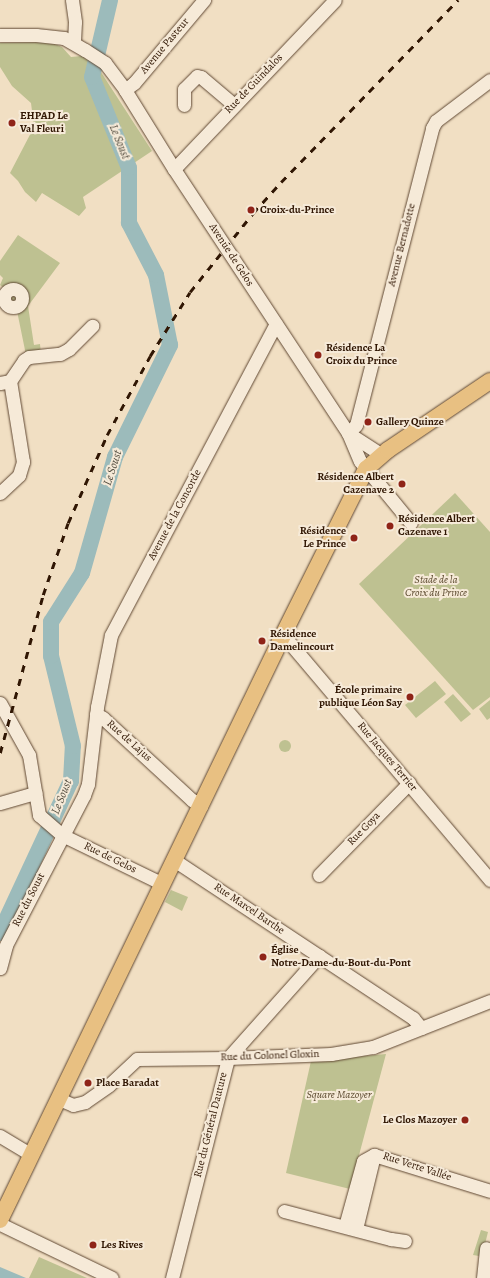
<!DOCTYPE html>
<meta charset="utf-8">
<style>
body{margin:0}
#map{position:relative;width:490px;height:1278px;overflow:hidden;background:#f1dfc3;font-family:Alegreya,serif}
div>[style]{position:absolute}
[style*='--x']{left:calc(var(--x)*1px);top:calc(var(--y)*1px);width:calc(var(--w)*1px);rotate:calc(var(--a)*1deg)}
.green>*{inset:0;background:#bec191}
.round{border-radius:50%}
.water>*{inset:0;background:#9cbbbb}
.river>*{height:16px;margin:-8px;padding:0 8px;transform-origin:8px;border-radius:8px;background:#9cbbbb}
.roads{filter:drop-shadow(0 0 1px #604833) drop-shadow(0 0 1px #604833)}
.minor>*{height:13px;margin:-6.5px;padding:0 6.5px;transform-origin:6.5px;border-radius:6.5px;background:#f6ead8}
.minor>.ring{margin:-6.5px;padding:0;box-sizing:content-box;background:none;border:13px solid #f6ead8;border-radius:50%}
.major>*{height:16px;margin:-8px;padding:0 8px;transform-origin:8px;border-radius:8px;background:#e8c082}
.rail>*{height:2.5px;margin-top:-1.25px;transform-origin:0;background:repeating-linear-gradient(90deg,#301603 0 7px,transparent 0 14px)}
.dots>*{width:11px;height:11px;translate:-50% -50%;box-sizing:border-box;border:2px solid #f6ead8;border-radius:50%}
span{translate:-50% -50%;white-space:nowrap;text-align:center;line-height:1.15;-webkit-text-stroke:4px #f6ead8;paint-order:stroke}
.street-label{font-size:11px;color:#301603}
.poi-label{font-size:11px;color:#301603;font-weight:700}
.left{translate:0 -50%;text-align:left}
.right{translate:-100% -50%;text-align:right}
.park-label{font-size:11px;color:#5b492e;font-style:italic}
.water-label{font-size:12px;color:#565043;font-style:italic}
</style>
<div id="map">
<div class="green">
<div style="clip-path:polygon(50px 42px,62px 47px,71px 57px,82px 56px,97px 66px,152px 151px,83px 197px,86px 208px,79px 216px,42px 193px,36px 202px,25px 192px,18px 181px,10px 173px,34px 127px,31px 103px,12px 86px,0 67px,0 43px)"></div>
<div style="clip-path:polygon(18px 235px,60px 263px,28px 306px,34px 345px,40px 344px,41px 353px,26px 355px,17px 311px,25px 301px,24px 292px,22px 288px,13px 285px,4px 288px,0 285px,3px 278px,0 275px,0 261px)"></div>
<div class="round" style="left:8.5px;top:293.5px;width:9px;height:9px"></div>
<div style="clip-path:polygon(455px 493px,490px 532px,490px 697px,473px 710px,359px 584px)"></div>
<div style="clip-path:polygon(435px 681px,446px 694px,416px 718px,405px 705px)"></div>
<div style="clip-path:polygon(453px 694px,471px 714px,461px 722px,444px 702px)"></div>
<div style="clip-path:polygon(490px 700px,490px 718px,487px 720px,479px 709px)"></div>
<div class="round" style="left:279px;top:740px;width:12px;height:12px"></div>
<div style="clip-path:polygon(171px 890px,188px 897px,182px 911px,165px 902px)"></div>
<div style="clip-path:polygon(386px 1054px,350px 1189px,286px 1173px,311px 1061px)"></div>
<div style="clip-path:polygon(481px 1230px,488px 1232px,484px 1248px,480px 1250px,479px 1256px,473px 1255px)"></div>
<div style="clip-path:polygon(39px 1257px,87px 1278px,29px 1278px)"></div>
</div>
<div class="water">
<div style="clip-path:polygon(0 1267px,26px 1278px,0 1278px)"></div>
</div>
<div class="river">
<div style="--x:0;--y:933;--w:168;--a:-65"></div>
<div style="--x:71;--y:781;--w:35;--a:-87"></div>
<div style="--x:73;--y:746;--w:93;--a:-103.7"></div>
<div style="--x:51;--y:656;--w:34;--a:-90"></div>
<div style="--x:51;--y:622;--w:58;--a:-57.7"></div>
<div style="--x:82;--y:573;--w:121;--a:-74.1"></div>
<div style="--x:115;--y:457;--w:125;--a:-63.8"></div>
<div style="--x:170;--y:345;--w:71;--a:-101.3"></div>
<div style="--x:156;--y:275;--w:59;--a:-117.4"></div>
<div style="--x:129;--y:223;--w:55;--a:-90"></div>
<div style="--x:129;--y:168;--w:98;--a:-112.1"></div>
<div style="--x:92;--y:77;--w:79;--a:-76.8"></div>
</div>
<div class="roads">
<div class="minor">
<div style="--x:72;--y:0;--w:22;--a:82"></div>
<div style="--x:75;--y:22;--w:21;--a:93"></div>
<div style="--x:0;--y:35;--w:36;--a:0"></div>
<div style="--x:36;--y:35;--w:28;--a:6"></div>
<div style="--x:64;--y:38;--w:24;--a:30"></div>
<div style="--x:85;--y:50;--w:24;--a:33"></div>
<div style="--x:105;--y:63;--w:34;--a:53"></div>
<div style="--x:125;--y:90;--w:93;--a:58.2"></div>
<div style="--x:174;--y:169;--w:316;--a:56.6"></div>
<div style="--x:348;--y:433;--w:30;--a:67"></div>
<div style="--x:360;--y:461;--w:80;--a:50.6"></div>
<div style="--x:125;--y:90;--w:11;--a:-38"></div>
<div style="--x:134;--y:83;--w:109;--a:-49.9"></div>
<div style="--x:184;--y:105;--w:16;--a:-90"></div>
<div style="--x:184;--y:89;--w:18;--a:-45"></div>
<div style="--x:197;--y:76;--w:4;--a:14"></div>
<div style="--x:201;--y:77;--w:43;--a:40.3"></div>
<div style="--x:174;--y:169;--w:233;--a:-46.4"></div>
<div class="ring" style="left:4px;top:289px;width:5px;height:5px"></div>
<div style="--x:0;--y:383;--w:10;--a:-11"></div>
<div style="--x:10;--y:381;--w:25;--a:-56"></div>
<div style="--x:24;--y:360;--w:6;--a:-31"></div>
<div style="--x:29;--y:357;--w:31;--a:-6"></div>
<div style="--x:60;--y:354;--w:10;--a:-29"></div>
<div style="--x:69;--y:349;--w:33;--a:-45"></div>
<div style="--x:348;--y:433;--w:11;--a:-45"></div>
<div style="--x:356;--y:425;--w:307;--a:-75.6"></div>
<div style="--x:432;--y:128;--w:8;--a:-60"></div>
<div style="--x:436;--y:121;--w:68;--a:-37.2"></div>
<div style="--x:348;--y:433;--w:40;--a:32.9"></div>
<div style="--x:0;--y:493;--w:26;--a:-43"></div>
<div style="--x:19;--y:475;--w:14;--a:-73"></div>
<div style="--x:23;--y:462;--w:82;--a:-99.1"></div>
<div style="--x:283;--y:635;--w:321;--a:49.8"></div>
<div style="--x:0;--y:703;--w:60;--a:60.9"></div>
<div style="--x:29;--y:755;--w:61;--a:80.5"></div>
<div style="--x:39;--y:815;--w:30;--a:41"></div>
<div style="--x:62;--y:835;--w:112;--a:25.9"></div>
<div style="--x:96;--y:714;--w:8;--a:30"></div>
<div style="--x:103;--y:718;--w:121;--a:42.7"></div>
<div style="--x:192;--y:800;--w:11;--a:34"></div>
<div style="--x:0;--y:803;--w:37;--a:-16"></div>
<div style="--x:174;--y:860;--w:287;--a:33.5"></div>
<div style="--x:413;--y:1018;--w:13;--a:51"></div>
<div style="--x:319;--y:875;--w:129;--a:-45.6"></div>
<div style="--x:0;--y:968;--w:24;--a:-75"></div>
<div style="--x:6;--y:945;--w:169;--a:-62.5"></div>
<div style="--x:84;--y:795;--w:12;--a:-70"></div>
<div style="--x:88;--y:784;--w:78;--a:-83.3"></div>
<div style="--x:97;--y:707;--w:73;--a:-79"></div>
<div style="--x:111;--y:635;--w:352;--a:-62.1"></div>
<div style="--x:59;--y:1099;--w:15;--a:23"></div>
<div style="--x:73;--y:1105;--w:12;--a:-14"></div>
<div style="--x:85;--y:1102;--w:29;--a:-35"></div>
<div style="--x:109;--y:1085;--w:38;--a:-43"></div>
<div style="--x:137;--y:1059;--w:91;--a:-0.6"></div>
<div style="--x:228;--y:1058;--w:103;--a:-2.2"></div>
<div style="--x:331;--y:1054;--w:43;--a:-9.5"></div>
<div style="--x:373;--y:1047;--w:126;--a:-21.5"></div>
<div style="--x:0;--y:1136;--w:35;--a:31"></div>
<div style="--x:284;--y:1211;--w:111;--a:14.7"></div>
<div style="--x:391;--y:1239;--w:14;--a:8"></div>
<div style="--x:0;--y:1224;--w:124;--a:25.7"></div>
<div style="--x:345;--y:1226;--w:67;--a:-74.5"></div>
<div style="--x:363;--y:1161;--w:13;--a:-29"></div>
<div style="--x:374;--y:1155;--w:121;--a:17.2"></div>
<div style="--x:356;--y:1229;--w:76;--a:-76.3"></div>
<div style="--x:172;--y:1278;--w:227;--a:-75.7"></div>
<div style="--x:228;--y:1058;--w:137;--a:-48.3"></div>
<div style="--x:483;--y:1278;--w:30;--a:-84"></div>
</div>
<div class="major">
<div style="--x:0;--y:1220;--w:650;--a:-64.18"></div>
<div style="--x:283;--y:635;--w:186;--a:-63.4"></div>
<div style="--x:366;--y:469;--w:29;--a:-41"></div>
<div style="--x:388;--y:450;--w:123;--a:-34.1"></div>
</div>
</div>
<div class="rail">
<div style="--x:0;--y:753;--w:164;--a:-74.8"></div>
<div style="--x:43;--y:595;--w:76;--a:-70.9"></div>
<div style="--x:68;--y:523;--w:96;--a:-66.1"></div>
<div style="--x:107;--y:435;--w:90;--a:-61.4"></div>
<div style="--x:150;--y:356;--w:75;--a:-58"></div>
<div style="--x:190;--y:292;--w:101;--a:-51.4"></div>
<div style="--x:253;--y:213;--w:42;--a:-47.9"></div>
<div style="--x:281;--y:182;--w:254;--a:-45.8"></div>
</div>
<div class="dots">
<div style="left:12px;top:123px;background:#8f2418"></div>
<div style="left:251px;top:210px;background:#8f2418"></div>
<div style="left:318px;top:355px;background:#8f2418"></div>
<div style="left:368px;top:422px;background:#8f2418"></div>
<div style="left:402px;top:484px;background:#8f2418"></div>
<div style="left:390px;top:526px;background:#8f2418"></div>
<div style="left:354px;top:538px;background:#8f2418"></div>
<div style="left:262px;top:641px;background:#8f2418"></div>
<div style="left:410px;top:697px;background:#8f2418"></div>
<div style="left:263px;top:957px;background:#8f2418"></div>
<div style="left:88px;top:1083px;background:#8f2418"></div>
<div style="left:465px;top:1120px;background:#8f2418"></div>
<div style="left:93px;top:1245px;background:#8f2418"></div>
</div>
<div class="street-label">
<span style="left:165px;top:46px;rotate:-50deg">Avenue Pasteur</span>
<span style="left:254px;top:84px;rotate:-46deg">Rue de Guindalos</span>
<span style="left:402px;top:245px;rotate:-76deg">Avenue Bernadotte</span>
<span style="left:231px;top:255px;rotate:57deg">Avenue de Gelos</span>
<span style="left:175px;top:515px;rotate:-62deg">Avenue de la Concorde</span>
<span style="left:129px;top:741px;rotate:42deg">Rue de Lajus</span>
<span style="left:387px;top:757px;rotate:50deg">Rue Jacques Terrier</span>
<span style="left:364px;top:829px;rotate:-46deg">Rue Goya</span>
<span style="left:110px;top:858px;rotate:26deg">Rue de Gelos</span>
<span style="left:29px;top:900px;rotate:-63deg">Rue du Soust</span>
<span style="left:249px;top:909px;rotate:34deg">Rue Marcel Barthe</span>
<span style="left:270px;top:1056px;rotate:-2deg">Rue du Colonel Gloxin</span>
<span style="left:211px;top:1125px;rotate:-76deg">Rue du Général Dauture</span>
<span style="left:417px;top:1167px;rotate:18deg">Rue Verte Vallée</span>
</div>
<div class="poi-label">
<span class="left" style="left:20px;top:123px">EHPAD Le<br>Val Fleuri</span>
<span class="left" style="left:260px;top:210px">Croix-du-Prince</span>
<span class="left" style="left:326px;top:355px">Résidence La<br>Croix du Prince</span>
<span class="left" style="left:376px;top:422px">Gallery Quinze</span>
<span class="right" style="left:394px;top:484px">Résidence Albert<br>Cazenave 2</span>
<span class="left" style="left:398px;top:526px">Résidence Albert<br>Cazenave 1</span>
<span class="right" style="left:346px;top:538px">Résidence<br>Le Prince</span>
<span class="left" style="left:270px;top:641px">Résidence<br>Damelincourt</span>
<span class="right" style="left:402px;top:697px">École primaire<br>publique Léon Say</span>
<span class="left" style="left:271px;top:957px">Église<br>Notre-Dame-du-Bout-du-Pont</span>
<span class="left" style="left:96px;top:1083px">Place Baradat</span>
<span class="right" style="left:457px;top:1120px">Le Clos Mazoyer</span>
<span class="left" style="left:101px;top:1245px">Les Rives</span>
</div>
<div class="park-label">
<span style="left:436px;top:587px">Stade de la<br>Croix du Prince</span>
<span style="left:339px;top:1095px">Square Mazoyer</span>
</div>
<div class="water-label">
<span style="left:119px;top:142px;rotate:68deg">Le Soust</span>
<span style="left:113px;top:468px;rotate:-72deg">Le Soust</span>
<span style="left:62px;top:797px;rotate:-68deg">Le Soust</span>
</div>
</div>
